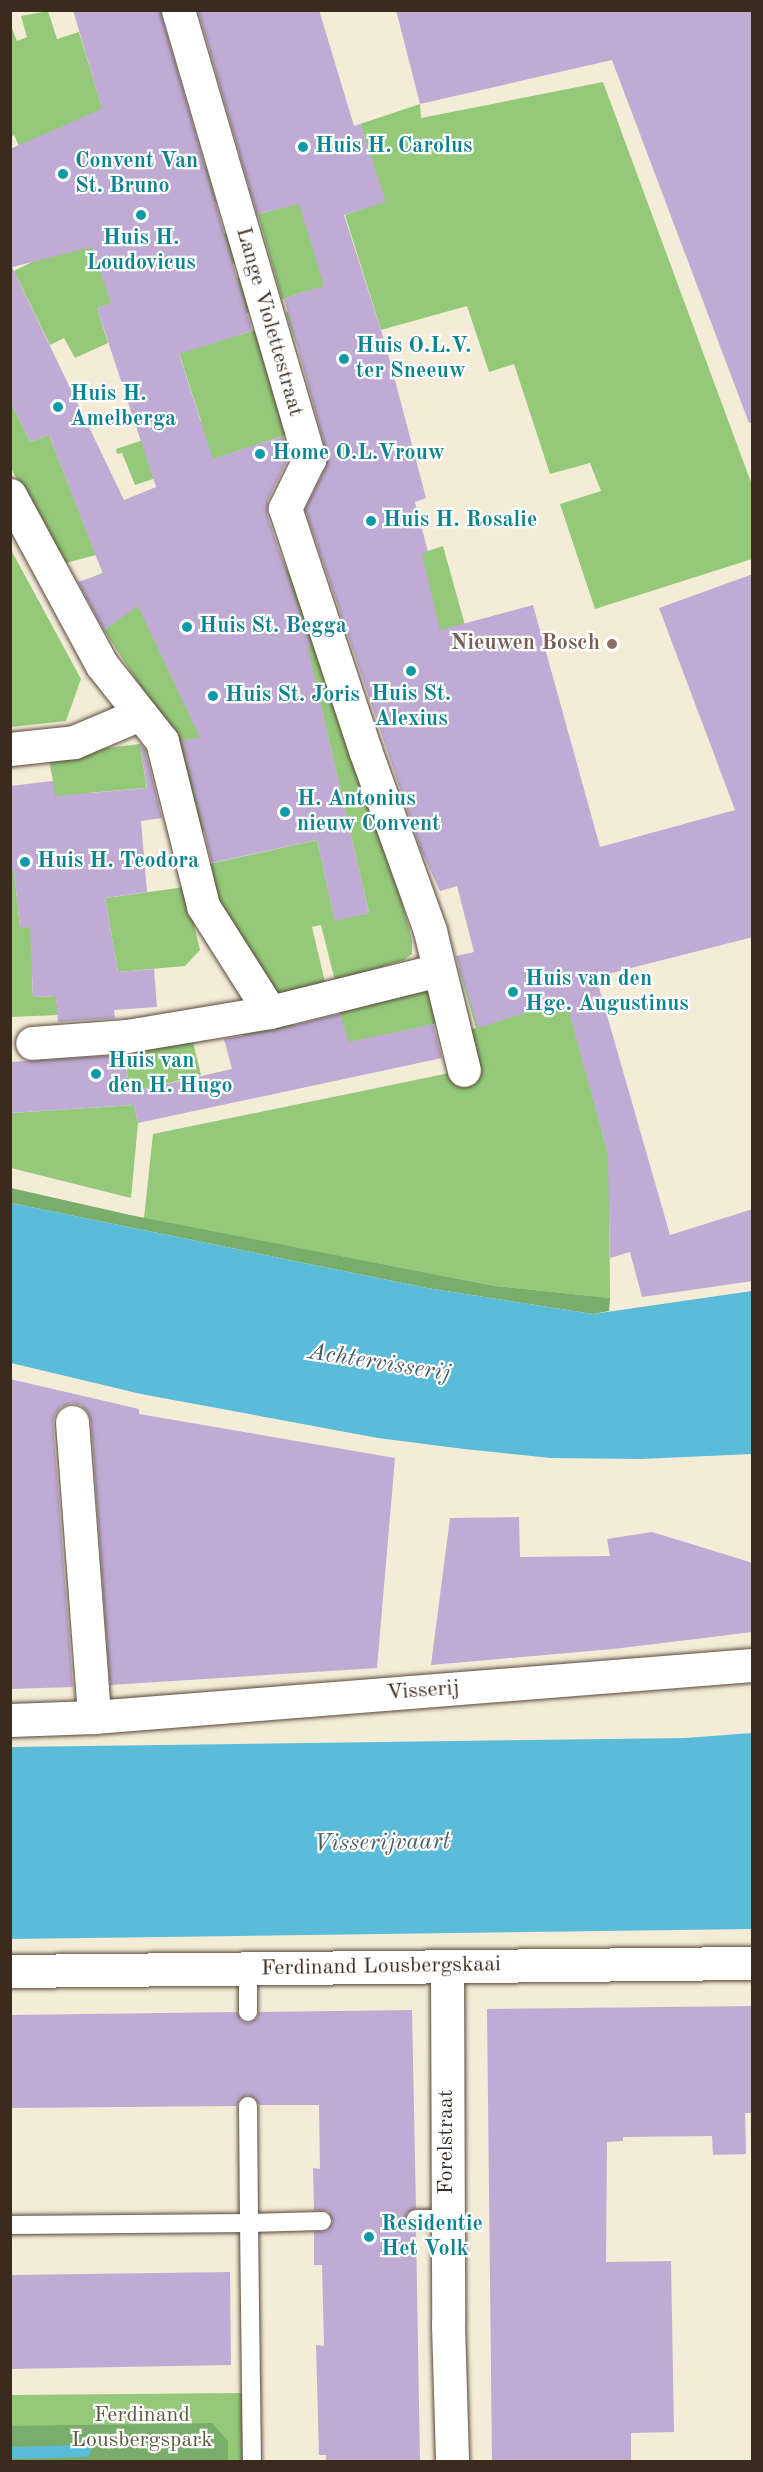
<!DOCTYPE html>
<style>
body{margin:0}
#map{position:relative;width:763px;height:2472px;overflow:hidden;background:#f4ecd7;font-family:"Old Standard TT",serif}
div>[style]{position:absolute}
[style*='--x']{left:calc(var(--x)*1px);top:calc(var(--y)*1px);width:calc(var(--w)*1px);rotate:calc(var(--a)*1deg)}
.green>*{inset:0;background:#95c97a}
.forest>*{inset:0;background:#78ad6a}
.water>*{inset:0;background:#5abcd8}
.stream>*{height:12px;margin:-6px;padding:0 6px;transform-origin:6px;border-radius:6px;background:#5abcd8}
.building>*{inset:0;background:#c0abd4}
.roads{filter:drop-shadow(0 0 2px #57473a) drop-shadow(0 0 2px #57473a)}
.lane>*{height:18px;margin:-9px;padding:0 9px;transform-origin:9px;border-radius:9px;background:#fff}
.street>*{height:33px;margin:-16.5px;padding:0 16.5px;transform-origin:16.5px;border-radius:16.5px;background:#fff}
.dots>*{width:16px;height:16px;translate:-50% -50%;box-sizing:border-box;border:3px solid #fff;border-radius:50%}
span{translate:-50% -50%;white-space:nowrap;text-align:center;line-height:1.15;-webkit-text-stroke:4.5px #fff;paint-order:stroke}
.culture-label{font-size:22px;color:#0d838f;font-weight:700}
.left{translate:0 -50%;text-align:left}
.street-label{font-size:22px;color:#3b2a1e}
.education-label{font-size:22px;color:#785e54;font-weight:700}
.right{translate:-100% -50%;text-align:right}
.park-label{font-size:22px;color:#565a3a}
.water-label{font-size:24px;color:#465d5f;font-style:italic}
.frame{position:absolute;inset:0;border:12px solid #3b2a1e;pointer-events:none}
</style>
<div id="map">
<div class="green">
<div style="clip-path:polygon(48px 11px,57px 39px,79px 32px,128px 194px,19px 146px,14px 135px,11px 137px,10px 23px,17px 41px,27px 37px,21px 16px)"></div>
<div style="clip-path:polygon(603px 82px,752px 485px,752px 559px,595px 609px,560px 504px,601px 491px,590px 463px,550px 474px,514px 364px,489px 372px,467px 306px,381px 330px,345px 215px,385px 201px,360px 124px,420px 104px,421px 118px)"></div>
<div style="clip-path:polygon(206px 167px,216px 202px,200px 207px,210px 238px,227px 233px,236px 263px,224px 267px,228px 282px,240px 278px,250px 312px,230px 319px,236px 336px,256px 330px,286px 435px,135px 485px,122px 453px,117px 454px,116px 449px,201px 421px,179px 353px,215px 342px,165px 181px)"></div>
<div style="clip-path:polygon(300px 203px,338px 332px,296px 343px,286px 312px,308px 305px,304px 292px,282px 299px,258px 214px)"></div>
<div style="clip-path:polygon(73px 223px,137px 295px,97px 308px,108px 343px,75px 358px,64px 338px,50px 345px,14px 271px,32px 262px)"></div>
<div style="clip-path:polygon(10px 400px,30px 442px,49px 435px,96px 555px,66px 563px,58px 560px,11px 468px)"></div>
<div style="clip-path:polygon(evenodd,228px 529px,251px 531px,259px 549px,274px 543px,294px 583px,325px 663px,360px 780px,393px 868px,412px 940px,412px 954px,404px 960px,335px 981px,321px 925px,312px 927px,325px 982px,279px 994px,271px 991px,209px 898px,200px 866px,317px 840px,335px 920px,369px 913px,322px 710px,303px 714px,314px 765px,297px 770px,303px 798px,289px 800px,267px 710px,252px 714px,237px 677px,260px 669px,256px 660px,286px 649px,228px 529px,308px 652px,318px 694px,300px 698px,291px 657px,308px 652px,228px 529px,291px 702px,297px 722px,278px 728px,272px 707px,291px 702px)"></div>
<div style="clip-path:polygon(443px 546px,476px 665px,444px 676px,400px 560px)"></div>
<div style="clip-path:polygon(10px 548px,81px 679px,66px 721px,11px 727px)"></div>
<div style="clip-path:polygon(125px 564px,167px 667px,200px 736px,228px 823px,192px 834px,170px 732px,104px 630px,111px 625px,85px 580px)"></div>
<div style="clip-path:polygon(140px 744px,147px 790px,146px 788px,88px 793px,32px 978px,33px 997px,56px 996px,58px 1015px,11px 1017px,11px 871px,14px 871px,20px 927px,53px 781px,48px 755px)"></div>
<div style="clip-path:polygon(185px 887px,200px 950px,185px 966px,118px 972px,105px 898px)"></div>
<div style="clip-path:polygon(478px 963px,558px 969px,609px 1157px,610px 1298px,495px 1286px,144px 1218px,153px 1134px,464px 1070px,464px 1031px,476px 1028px,459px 968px)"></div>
<div style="clip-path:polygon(437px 987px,447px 1021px,250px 1065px,243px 1033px,293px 1021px,295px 1033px,342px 1021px,339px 1011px)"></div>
<div style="clip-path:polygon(193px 1042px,201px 1075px,131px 1092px,123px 1053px)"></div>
<div style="clip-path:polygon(134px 1105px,138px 1123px,131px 1198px,11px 1168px,11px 1113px)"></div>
<div style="clip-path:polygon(242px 2393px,243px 2461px,11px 2461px,10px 2395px)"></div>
</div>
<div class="forest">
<div style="clip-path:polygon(11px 1188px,130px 1215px,495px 1286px,610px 1298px,609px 1311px,593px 1314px,427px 1288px,11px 1203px)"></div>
<div style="clip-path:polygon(212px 2423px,228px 2441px,228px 2461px,11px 2461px,11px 2426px)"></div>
</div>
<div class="water">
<div style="clip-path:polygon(11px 1203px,427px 1288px,593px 1314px,752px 1291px,752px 1454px,641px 1459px,550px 1458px,464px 1449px,378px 1438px,141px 1394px,11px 1363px)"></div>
<div style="clip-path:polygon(752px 1733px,752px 1929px,11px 1939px,11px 1747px,685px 1738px)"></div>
</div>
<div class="stream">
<div style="--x:10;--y:2453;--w:75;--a:-1.5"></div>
</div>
<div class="building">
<div style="clip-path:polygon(evenodd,73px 10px,160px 10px,252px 331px,179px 354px,213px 459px,283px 436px,289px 457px,268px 500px,267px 514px,311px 646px,308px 648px,369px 913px,335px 921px,317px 840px,212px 863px,181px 740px,200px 738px,138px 606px,104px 630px,78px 582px,103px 574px,49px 435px,30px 442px,10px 400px,10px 149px,102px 109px,73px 10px,92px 247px,111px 303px,97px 308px,156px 487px,124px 500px,12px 267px,92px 247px)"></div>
<div style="clip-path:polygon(198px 10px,319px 10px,354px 126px,360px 124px,386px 202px,344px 215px,386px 346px,426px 498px,415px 502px,428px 552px,422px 554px,440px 630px,533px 605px,600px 847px,735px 810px,659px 608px,753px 574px,753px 937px,596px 977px,670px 1235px,753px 1209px,753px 1281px,642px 1297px,630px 1252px,610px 1258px,608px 1154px,566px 1000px,478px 1028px,456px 956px,474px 952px,457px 886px,440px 891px,421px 850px,305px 509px,326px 467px,327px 454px,284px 298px,324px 286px,299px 204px,257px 214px)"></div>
<div style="clip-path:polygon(396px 10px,753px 10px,753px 422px,749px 423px,612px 60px,420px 104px)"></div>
<div style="clip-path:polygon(140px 744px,145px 749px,162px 818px,141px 821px,147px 892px,105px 898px,118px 972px,154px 969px,157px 1007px,114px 1010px,115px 1018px,58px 1022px,56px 996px,33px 997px,30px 927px,20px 928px,14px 871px,10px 871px,10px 786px,53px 781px,55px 796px,147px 788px)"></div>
<div style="clip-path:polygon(340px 1014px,349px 1042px,433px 1024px,442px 1058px,138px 1123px,134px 1105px,10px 1113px,10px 1062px,123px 1055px,131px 1092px,232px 1069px,224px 1039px,275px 1030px)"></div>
<div style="clip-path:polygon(10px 1379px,139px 1409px,139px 1414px,395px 1458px,377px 1668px,110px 1685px,91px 1421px,87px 1411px,81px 1405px,71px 1403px,61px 1407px,55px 1414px,53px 1423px,73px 1687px,10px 1689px)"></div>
<div style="clip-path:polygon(519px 1517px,520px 1557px,610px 1556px,607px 1539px,652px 1532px,753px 1563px,753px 1632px,613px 1649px,431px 1665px,450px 1518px)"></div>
<div style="clip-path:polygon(753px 2006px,753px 2113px,745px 2113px,746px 2154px,713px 2155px,712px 2136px,623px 2137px,623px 2141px,607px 2142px,606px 2262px,671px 2261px,674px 2432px,631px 2433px,631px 2462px,492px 2462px,487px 2009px)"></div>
<div style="clip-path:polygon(412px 2010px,416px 2208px,407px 2213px,405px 2220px,410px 2228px,416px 2230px,420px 2462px,326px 2462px,326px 2455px,319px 2455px,316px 2345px,324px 2346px,322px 2265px,314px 2265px,314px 2232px,327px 2231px,333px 2221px,328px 2211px,314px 2210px,313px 2168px,320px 2169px,319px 2105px,259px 2105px,254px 2097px,247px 2095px,239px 2100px,237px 2106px,10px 2108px,10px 2015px,237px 2012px,242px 2021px,249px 2023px,257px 2018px,259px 2012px)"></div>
<div style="clip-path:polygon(230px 2272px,231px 2365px,10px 2369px,10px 2275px)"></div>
</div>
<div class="roads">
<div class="lane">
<div style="--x:248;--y:2012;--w:44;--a:-90"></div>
<div style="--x:248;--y:2106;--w:117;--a:89.5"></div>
<div style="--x:249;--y:2223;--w:73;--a:-1.6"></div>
<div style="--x:416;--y:2219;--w:32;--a:0"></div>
<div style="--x:10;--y:2225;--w:239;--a:-0.5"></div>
<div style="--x:249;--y:2223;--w:239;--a:89.3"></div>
</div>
<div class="street">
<div style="--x:178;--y:10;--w:468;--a:73.7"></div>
<div style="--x:309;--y:459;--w:55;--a:116.1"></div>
<div style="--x:285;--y:508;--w:255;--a:71.7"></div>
<div style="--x:365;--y:750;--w:192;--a:70.2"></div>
<div style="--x:430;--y:931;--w:143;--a:76.3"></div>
<div style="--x:10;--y:495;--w:193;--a:61.6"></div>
<div style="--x:102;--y:665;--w:97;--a:51.7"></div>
<div style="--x:162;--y:741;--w:170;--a:76"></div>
<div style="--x:203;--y:906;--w:125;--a:57.7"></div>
<div style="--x:270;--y:1012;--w:145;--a:170.5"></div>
<div style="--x:127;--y:1036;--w:95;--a:175.8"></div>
<div style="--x:10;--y:749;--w:64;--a:-6.2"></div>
<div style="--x:74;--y:742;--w:72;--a:-23"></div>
<div style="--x:270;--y:1012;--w:173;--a:-14"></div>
<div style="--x:72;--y:1422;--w:296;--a:85.7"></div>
<div style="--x:10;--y:1720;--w:84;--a:-2"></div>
<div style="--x:94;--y:1717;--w:660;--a:-4.52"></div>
<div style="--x:447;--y:1966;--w:358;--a:89.8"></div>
<div style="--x:448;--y:2324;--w:138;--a:88.3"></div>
<div style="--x:10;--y:1971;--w:742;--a:-0.62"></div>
</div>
</div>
<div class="dots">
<div style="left:303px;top:147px;background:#0f9aa8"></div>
<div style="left:63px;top:174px;background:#0f9aa8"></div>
<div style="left:141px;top:215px;background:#0f9aa8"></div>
<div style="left:344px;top:359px;background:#0f9aa8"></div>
<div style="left:58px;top:407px;background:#0f9aa8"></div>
<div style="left:260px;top:454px;background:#0f9aa8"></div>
<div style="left:371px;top:521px;background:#0f9aa8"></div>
<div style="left:187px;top:627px;background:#0f9aa8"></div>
<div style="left:612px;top:644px;background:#8d6e63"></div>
<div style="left:411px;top:671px;background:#0f9aa8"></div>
<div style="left:213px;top:696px;background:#0f9aa8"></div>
<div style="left:285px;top:812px;background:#0f9aa8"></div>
<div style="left:25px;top:862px;background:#0f9aa8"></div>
<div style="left:513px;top:992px;background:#0f9aa8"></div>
<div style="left:96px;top:1074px;background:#0f9aa8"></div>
<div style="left:369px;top:2237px;background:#0f9aa8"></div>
</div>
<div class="culture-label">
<span class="left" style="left:315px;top:147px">Huis H. Carolus</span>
<span class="left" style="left:75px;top:174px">Convent Van<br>St. Bruno</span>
<span style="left:141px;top:251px">Huis H.<br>Loudovicus</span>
<span class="left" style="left:356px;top:359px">Huis O.L.V.<br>ter Sneeuw</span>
<span class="left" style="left:70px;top:407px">Huis H.<br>Amelberga</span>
<span class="left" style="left:272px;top:454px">Home O.L.Vrouw</span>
<span class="left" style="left:383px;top:521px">Huis H. Rosalie</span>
<span class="left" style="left:199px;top:627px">Huis St. Begga</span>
<span style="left:411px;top:707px">Huis St.<br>Alexius</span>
<span class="left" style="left:225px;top:696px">Huis St. Joris</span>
<span class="left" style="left:297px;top:812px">H. Antonius<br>nieuw Convent</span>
<span class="left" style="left:37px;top:862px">Huis H. Teodora</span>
<span class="left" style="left:525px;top:992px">Huis van den<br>Hge. Augustinus</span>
<span class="left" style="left:108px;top:1074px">Huis van<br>den H. Hugo</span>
<span class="left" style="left:381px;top:2237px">Residentie<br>Het Volk</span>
</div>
<div class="street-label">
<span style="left:269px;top:322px;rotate:74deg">Lange Violettestraat</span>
<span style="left:423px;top:1691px;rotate:-4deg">Visserij</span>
<span style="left:381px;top:1967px;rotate:-1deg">Ferdinand Lousbergskaai</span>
<span style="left:447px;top:2142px;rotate:-90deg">Forelstraat</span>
</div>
<div class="education-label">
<span class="right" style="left:600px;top:644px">Nieuwen Bosch</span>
</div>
<div class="park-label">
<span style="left:142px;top:2428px">Ferdinand<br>Lousbergspark</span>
</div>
<div class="water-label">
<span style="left:379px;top:1364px;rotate:9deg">Achtervisserij</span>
<span style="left:382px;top:1844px;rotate:-1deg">Visserijvaart</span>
</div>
<div class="frame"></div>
</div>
